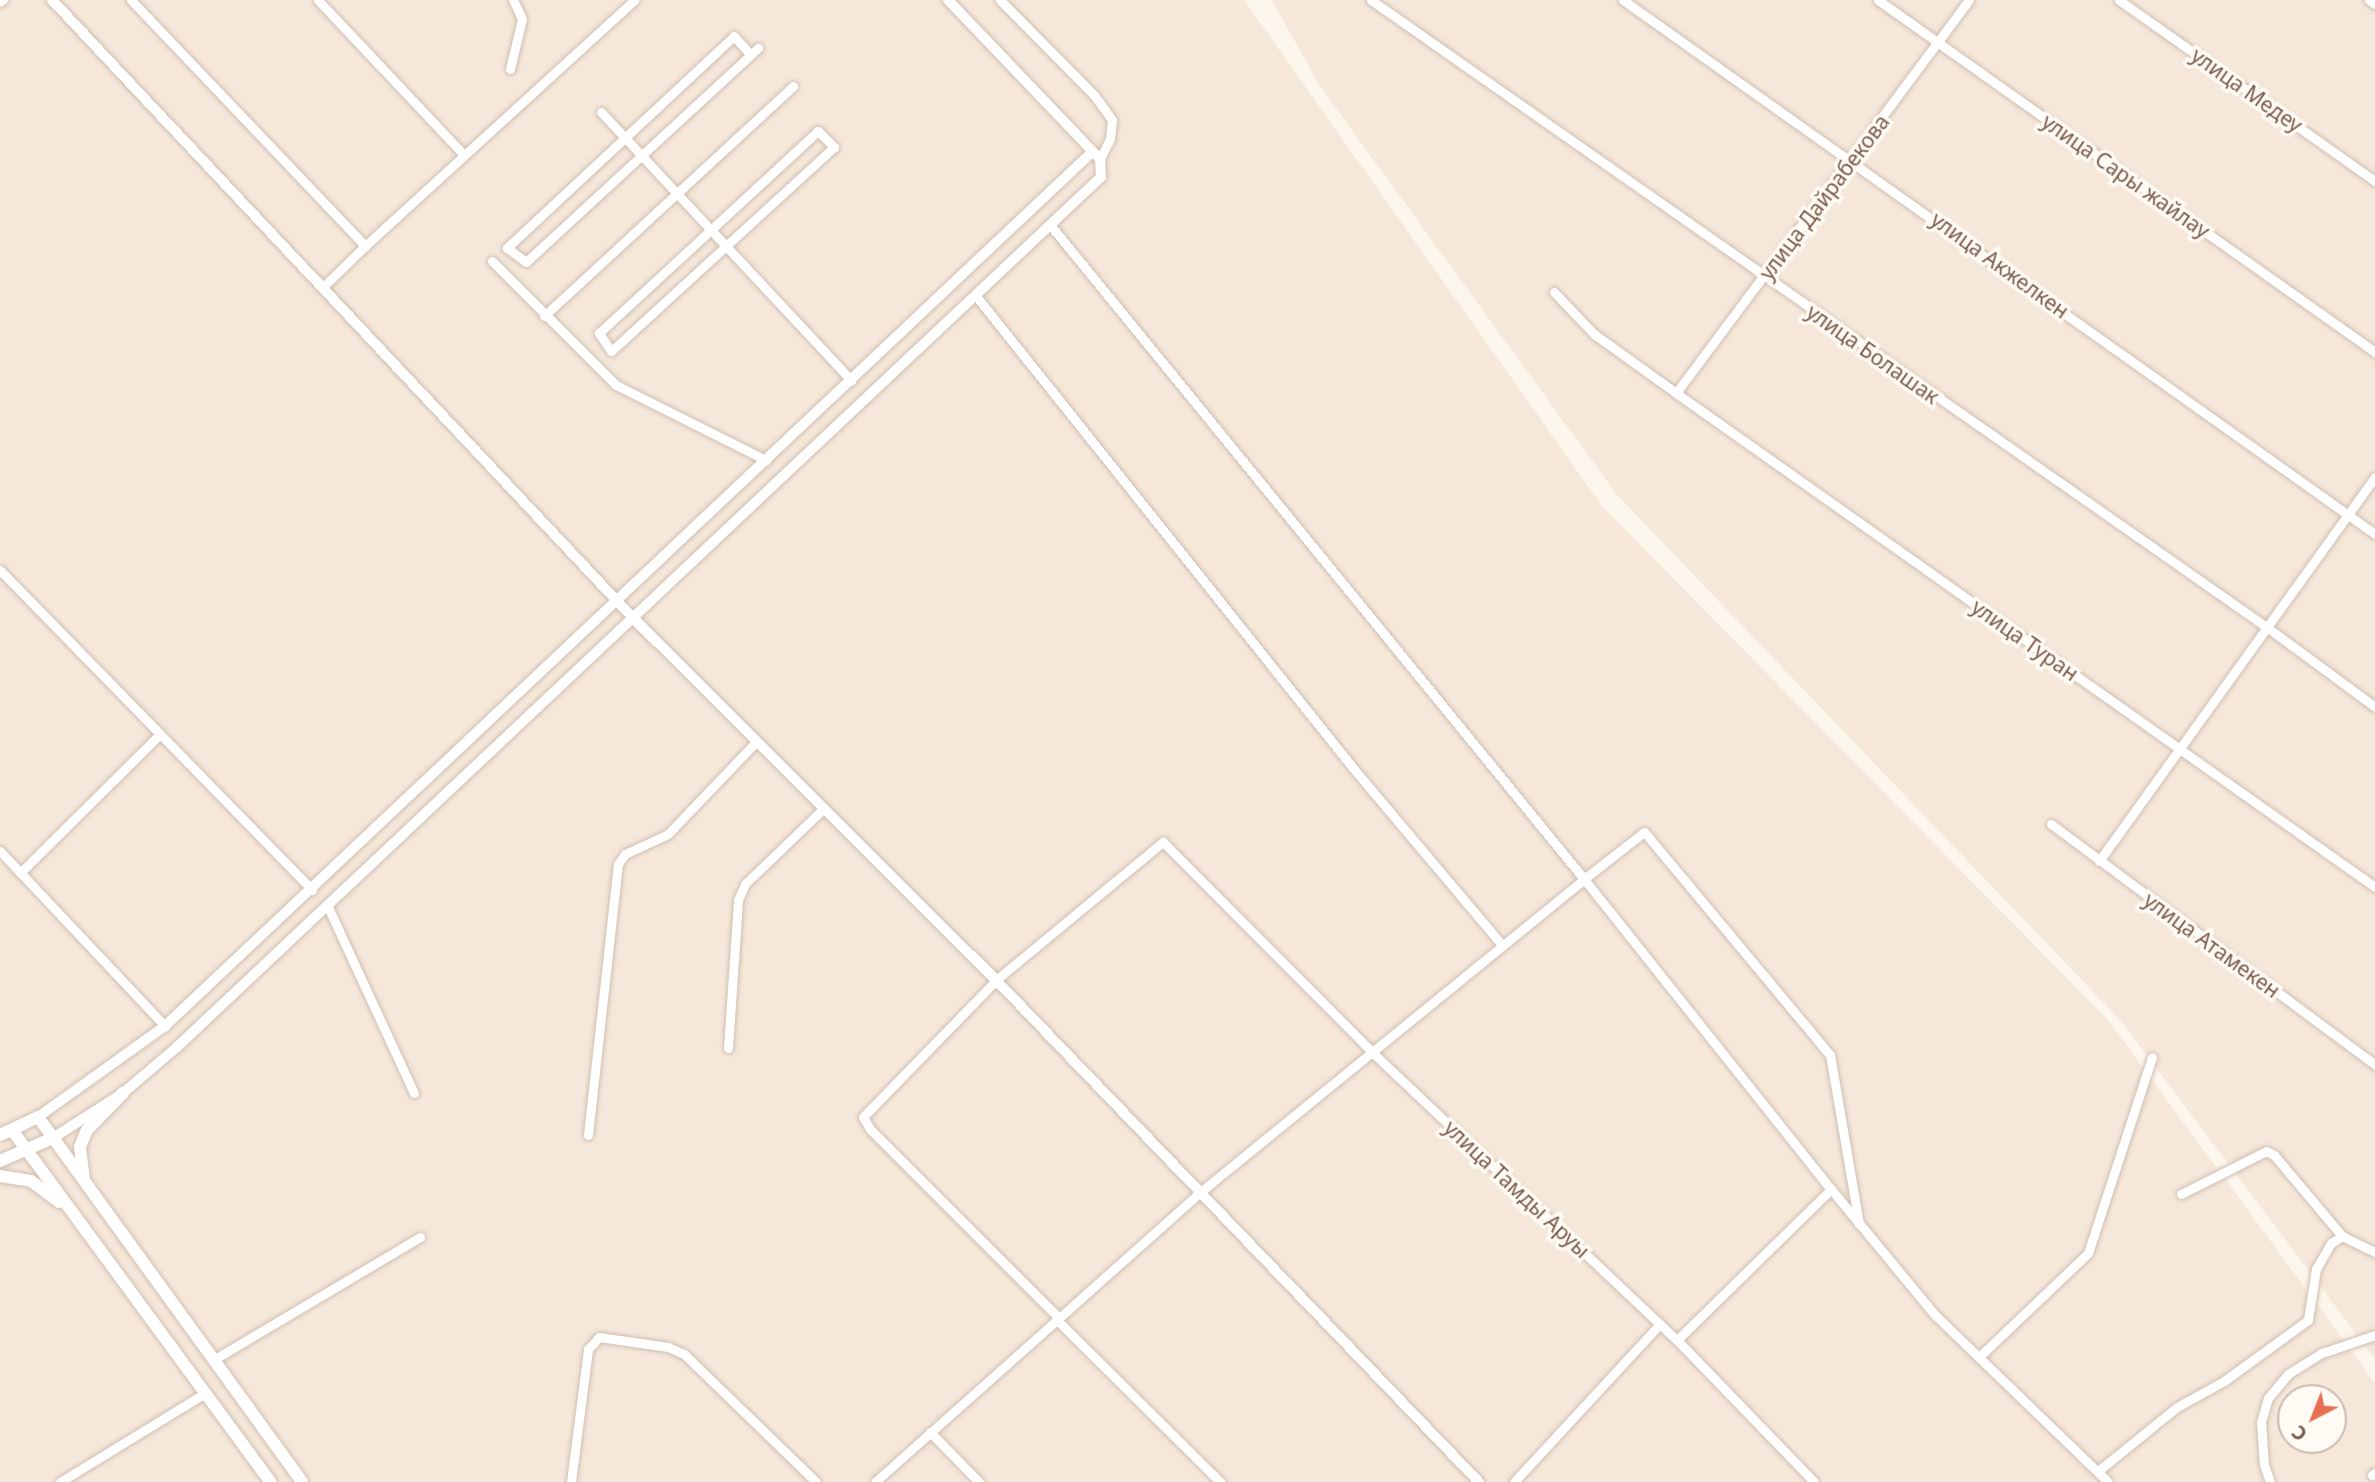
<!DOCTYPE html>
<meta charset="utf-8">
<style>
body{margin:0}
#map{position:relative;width:2375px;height:1482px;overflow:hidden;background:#fdf6ec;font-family:"Noto Sans",sans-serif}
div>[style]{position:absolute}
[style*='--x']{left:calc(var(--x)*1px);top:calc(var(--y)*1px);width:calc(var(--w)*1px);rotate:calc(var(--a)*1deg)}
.residential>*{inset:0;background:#f5e8da}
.roads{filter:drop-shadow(0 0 2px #d1beb0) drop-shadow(0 0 2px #d1beb0)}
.minor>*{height:9px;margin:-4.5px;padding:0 4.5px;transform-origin:4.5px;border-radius:4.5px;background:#fff}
.tertiary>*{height:10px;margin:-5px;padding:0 5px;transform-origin:5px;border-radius:5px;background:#fff}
.secondary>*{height:12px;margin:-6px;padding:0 6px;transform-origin:6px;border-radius:6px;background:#fff}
span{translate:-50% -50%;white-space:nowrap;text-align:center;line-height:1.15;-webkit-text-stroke:7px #fffaf3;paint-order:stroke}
.street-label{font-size:21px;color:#7a5c4d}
.north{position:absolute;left:2277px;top:1384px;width:70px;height:70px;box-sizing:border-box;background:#fffaf3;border:2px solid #cabbb1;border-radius:50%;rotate:222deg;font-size:19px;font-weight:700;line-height:28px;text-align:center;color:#7a5c4d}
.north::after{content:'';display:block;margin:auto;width:24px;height:32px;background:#e76f51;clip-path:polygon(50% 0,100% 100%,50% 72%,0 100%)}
</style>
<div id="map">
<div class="residential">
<div style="clip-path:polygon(evenodd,0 0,1244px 0,1602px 506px,2108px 1020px,2375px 1383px,2375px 1482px,0 1482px,0 0,2291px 1398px,2333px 1398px,2333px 1440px,2291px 1440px,2291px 1398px)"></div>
<div style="clip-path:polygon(1272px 0,2375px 0,2375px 1359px,2122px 1022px,1617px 495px,1319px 85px)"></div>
</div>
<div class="roads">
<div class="minor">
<div style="--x:131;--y:0;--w:340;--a:46.4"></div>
<div style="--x:365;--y:246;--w:365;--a:-42.4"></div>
<div style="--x:318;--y:0;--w:213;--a:46.7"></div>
<div style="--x:1000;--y:0;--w:134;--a:45.3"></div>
<div style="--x:1094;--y:95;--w:31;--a:54"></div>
<div style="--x:1112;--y:120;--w:19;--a:96"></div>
<div style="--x:1110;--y:139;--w:22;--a:117"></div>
<div style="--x:1371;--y:0;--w:1095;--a:35"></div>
<div style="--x:2268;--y:628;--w:133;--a:36.4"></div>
<div style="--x:1623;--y:0;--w:922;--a:35.38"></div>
<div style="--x:1878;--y:0;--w:609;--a:35.31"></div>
<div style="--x:2119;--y:0;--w:314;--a:35.3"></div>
<div style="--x:2369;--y:0;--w:7;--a:34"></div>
<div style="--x:750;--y:54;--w:24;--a:-132"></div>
<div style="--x:734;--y:36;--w:311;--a:137"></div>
<div style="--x:507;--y:248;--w:24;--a:36"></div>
<div style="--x:526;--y:262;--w:316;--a:-42.7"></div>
<div style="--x:510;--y:69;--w:51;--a:-76.5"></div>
<div style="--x:522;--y:19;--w:21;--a:-115"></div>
<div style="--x:601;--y:112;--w:367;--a:47"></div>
<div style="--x:818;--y:131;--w:23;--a:45"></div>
<div style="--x:834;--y:147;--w:302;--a:137.5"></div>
<div style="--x:611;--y:351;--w:22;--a:-124"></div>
<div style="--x:599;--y:333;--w:298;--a:-42.7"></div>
<div style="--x:492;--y:261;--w:175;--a:45"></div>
<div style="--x:616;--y:385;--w:168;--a:26.6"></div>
<div style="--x:324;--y:286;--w:57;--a:-44.3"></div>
<div style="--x:1554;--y:292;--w:58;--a:46.4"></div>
<div style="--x:1594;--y:334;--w:101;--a:35.7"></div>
<div style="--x:1676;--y:393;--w:856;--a:35.25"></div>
<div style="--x:976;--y:296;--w:604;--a:51.38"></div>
<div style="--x:1353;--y:768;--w:231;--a:49.9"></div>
<div style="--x:544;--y:316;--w:339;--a:-42.7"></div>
<div style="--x:1676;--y:393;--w:490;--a:-53.3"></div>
<div style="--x:0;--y:570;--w:447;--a:45.7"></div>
<div style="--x:2051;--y:824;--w:404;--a:36.6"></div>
<div style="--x:0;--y:851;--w:241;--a:46.7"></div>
<div style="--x:2099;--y:861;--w:473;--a:-54.3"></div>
<div style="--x:20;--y:873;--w:197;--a:-44.8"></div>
<div style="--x:328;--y:907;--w:205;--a:65.2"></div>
<div style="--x:728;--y:1048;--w:148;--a:-86.1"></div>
<div style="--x:738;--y:900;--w:17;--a:-66"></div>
<div style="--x:745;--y:884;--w:108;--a:-43.9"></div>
<div style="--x:588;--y:1135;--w:273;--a:-83.7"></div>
<div style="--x:618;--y:864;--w:12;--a:-55"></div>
<div style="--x:625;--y:854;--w:47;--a:-24.9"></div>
<div style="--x:668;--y:834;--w:127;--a:-46.3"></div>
<div style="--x:2181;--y:1194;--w:95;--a:-26.8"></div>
<div style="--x:2266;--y:1151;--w:9;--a:27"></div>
<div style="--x:2274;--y:1155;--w:106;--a:50"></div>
<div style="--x:1859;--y:1224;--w:171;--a:-99.7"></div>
<div style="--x:1830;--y:1055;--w:290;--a:-129.8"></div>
<div style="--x:1644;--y:832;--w:76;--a:141.9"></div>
<div style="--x:1584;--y:879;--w:396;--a:51.5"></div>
<div style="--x:1831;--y:1189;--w:162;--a:50.5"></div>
<div style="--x:1934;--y:1314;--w:242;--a:44"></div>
<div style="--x:1059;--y:1318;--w:267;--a:-135"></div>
<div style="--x:870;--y:1129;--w:14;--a:-120"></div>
<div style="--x:863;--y:1117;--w:191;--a:-45.8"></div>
<div style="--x:996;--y:980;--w:217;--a:-39.6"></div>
<div style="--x:1163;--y:842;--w:296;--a:45.1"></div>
<div style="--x:1372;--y:1052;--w:419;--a:43.4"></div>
<div style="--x:1677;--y:1340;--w:197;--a:46"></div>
<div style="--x:1057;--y:1320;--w:230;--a:44.8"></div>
<div style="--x:1677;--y:1340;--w:216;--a:-44.4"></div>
<div style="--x:1980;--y:1356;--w:149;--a:-43.6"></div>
<div style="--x:2088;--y:1253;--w:206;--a:-71.9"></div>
<div style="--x:213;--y:1360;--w:241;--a:-30.7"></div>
<div style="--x:930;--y:1432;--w:70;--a:45.6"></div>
<div style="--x:2098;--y:1471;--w:102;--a:-39"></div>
<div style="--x:2177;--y:1407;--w:54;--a:-29"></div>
<div style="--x:2224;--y:1381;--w:104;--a:-36"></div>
<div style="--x:2308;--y:1320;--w:52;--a:-81.1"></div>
<div style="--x:2316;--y:1269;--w:30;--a:-60"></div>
<div style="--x:2331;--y:1243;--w:13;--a:-32"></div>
<div style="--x:2342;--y:1236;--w:37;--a:26"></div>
<div style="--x:2372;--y:1475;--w:4;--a:-34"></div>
<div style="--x:60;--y:1482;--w:170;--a:-31.5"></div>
<div style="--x:571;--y:1482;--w:134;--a:-82.7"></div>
<div style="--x:588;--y:1349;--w:16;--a:-47"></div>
<div style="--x:599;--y:1337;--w:70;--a:8.2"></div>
<div style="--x:668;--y:1347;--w:17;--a:24"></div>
<div style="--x:684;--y:1354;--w:184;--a:44.1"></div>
<div style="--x:875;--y:1482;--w:433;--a:-41.7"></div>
<div style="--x:1198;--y:1194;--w:498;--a:-39.2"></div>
<div style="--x:1584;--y:879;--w:843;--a:-129.22"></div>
<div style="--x:1514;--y:1482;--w:215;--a:-47.3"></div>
<div style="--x:2270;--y:1482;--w:18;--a:-109"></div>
<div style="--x:2264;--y:1465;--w:43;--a:-94"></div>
<div style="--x:2261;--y:1422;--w:25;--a:-74"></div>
<div style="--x:2268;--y:1398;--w:31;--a:-50"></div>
<div style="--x:2288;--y:1374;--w:40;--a:-32"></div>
<div style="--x:2322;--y:1353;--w:56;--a:-18.8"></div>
</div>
<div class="tertiary">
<div style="--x:52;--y:0;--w:848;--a:46.77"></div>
<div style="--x:633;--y:618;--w:513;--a:44.92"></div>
<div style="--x:996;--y:980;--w:697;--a:46.11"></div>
<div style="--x:0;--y:2;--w:4;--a:-34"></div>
<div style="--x:38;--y:1117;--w:156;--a:-35.6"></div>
<div style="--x:165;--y:1026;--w:1274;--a:-43.31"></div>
<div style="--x:53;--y:1138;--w:83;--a:-32.7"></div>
<div style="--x:123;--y:1093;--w:71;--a:-40.4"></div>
<div style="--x:177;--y:1047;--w:1269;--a:-43.28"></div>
<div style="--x:1101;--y:177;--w:18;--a:-93"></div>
<div style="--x:1100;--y:159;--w:220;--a:-133.7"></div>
</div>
<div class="secondary">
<div style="--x:12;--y:1130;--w:437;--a:53.7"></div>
<div style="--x:0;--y:1135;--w:42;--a:-25.3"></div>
<div style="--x:38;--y:1117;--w:450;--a:54.1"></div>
<div style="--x:0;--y:1161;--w:58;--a:-23.5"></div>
<div style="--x:0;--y:1176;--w:31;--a:9"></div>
<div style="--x:31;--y:1181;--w:35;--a:37"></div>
<div style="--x:84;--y:1180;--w:33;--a:-97"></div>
<div style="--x:80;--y:1147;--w:18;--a:-68"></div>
<div style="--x:87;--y:1130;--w:52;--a:-45.8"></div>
</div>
</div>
<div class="street-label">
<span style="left:2247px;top:90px;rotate:35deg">улица Медеу</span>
<span style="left:2126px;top:176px;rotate:35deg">улица Сары жайлау</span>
<span style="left:1824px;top:197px;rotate:-53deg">улица Дайрабекова</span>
<span style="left:2000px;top:265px;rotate:36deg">улица Акжелкен</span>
<span style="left:1873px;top:354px;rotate:35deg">улица Болашак</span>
<span style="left:2025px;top:640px;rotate:35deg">улица Туран</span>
<span style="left:2212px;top:945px;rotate:36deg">улица Атамекен</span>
<span style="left:1517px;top:1189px;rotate:43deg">улица Тамды Аруы</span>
</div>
<div class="north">С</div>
</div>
